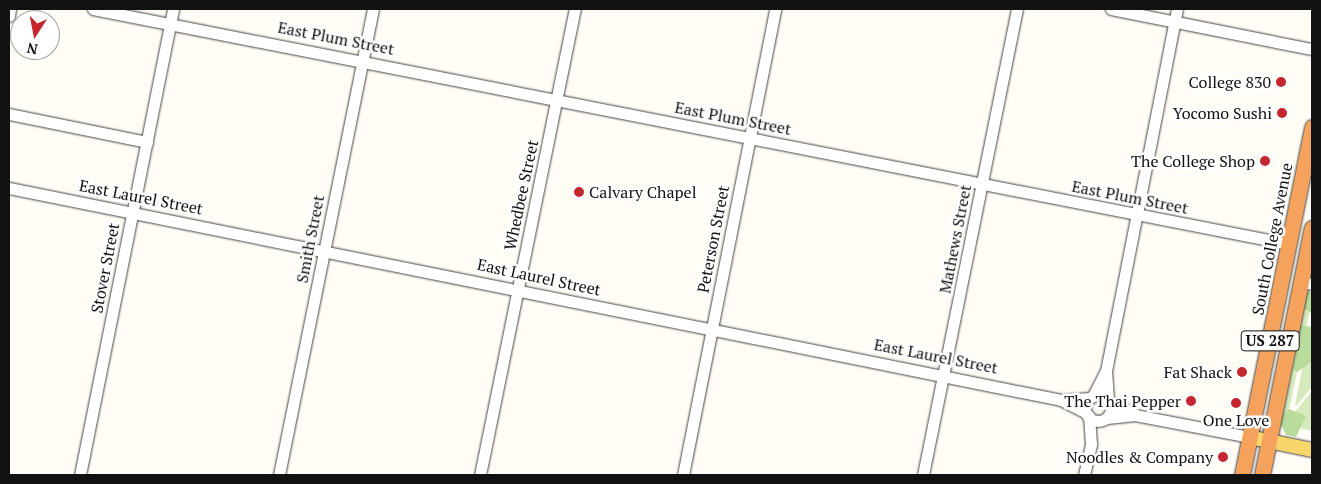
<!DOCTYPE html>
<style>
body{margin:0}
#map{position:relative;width:1321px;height:484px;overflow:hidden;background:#fffdf5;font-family:"PT Serif",serif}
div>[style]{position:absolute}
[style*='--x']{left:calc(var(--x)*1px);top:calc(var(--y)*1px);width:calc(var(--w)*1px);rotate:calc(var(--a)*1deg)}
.green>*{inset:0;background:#d5ebbd}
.forest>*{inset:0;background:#b9dc9c}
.roads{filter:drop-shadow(0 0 1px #444) drop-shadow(0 0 1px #444)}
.minor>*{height:11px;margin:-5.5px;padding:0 5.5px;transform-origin:5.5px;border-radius:5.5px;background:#fff}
.minor>.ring{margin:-5.5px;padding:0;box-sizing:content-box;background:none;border:11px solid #fff;border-radius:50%}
.major>*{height:14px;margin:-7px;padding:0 7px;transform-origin:7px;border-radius:7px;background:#f9d66b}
.highway>*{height:15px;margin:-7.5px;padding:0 7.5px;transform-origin:7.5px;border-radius:7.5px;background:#f5a25d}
.dots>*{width:14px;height:14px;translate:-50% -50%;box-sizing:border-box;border:2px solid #fff;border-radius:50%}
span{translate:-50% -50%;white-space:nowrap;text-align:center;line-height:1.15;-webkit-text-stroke:5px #fff;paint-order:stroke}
.shield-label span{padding:1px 4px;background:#fff;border:1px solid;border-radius:4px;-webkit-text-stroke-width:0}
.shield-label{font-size:15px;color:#111;font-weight:700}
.street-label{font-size:16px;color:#111}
.poi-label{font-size:16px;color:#111}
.right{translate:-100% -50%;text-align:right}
.left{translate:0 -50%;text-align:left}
.frame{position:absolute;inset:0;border:10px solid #111;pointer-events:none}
.north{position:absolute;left:10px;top:10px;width:50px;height:50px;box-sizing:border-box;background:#fff;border:1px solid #a0a0a0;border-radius:50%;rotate:191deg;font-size:14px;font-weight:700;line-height:20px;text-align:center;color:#111}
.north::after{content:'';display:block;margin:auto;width:18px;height:22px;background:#c4262e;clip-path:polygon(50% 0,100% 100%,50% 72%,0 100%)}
</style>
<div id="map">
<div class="green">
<div style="clip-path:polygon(1307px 293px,1312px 300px,1286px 425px,1281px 424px)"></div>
<div style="clip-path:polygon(1312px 319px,1312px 387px,1296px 406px,1295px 405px)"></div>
<div style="clip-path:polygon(1312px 391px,1312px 431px,1291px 426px,1294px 413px)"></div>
</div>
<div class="forest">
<div style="clip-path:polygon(1306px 291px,1312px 292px,1312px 313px,1304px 309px)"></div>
<div style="clip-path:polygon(1299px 325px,1312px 327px,1312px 361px,1297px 372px,1293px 368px,1296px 357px,1293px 345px)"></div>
<div style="clip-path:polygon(1289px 409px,1306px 416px,1296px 437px,1286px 435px,1278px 419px)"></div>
</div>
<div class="roads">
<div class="minor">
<div style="--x:93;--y:9;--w:1219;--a:11.12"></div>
<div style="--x:1111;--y:9;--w:205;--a:11.3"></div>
<div style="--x:9;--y:16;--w:7;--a:-82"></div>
<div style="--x:9;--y:114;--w:141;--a:11.5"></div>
<div style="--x:9;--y:188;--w:1073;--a:11.39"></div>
<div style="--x:1061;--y:400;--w:28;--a:27"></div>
<div style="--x:1302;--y:282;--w:10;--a:11"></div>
<div class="ring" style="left:1085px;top:395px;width:15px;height:15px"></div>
<div style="--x:1093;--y:396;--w:28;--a:-63"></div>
<div style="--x:1108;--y:399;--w:28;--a:-94"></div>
<div style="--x:1106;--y:371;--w:369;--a:-78.9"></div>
<div style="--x:1061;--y:400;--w:29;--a:-4"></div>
<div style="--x:1110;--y:402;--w:28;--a:27"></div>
<div style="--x:1135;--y:415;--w:116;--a:10.9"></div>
<div style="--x:1107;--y:418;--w:28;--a:-6"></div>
<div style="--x:80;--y:475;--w:475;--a:-78.7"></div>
<div style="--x:279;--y:475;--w:475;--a:-78.6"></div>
<div style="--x:480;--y:475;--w:476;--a:-78.5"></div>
<div style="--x:683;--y:475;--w:475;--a:-78.8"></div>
<div style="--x:923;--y:475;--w:475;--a:-78.6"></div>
<div style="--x:1084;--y:475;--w:32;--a:-77"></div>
<div style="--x:1091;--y:444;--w:28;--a:-94"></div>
</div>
<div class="major">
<div style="--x:1249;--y:437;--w:64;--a:11.7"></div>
</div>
<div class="highway">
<div style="--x:1242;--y:475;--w:355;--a:-78.6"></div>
<div style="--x:1262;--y:475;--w:252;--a:-78.6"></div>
</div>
</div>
<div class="dots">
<div style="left:1281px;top:82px;background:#c4262e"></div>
<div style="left:1282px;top:113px;background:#c4262e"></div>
<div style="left:1265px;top:161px;background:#c4262e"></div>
<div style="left:579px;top:192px;background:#c4262e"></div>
<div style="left:1242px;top:372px;background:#c4262e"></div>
<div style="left:1191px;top:401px;background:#c4262e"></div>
<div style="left:1236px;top:403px;background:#c4262e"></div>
<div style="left:1223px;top:457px;background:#c4262e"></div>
</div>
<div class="shield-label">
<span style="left:1270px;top:341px">US 287</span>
</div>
<div class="street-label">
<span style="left:336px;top:38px;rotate:11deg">East Plum Street</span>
<span style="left:733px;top:118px;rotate:11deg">East Plum Street</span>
<span style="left:521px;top:195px;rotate:-78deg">Whedbee Street</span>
<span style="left:141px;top:197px;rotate:11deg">East Laurel Street</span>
<span style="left:1130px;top:197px;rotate:11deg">East Plum Street</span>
<span style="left:310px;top:239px;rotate:-79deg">Smith Street</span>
<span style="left:713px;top:239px;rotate:-79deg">Peterson Street</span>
<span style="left:955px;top:239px;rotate:-79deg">Mathews Street</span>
<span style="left:1272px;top:239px;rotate:-79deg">South College Avenue</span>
<span style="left:105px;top:268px;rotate:-79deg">Stover Street</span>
<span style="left:539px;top:277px;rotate:12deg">East Laurel Street</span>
<span style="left:936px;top:356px;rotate:11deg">East Laurel Street</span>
</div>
<div class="poi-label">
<span class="right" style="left:1271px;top:82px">College 830</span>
<span class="right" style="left:1272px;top:113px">Yocomo Sushi</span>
<span class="right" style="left:1255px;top:161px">The College Shop</span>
<span class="left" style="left:589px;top:192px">Calvary Chapel</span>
<span class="right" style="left:1232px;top:372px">Fat Shack</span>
<span class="right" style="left:1181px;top:401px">The Thai Pepper</span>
<span style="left:1236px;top:420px">One Love</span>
<span class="right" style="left:1213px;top:457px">Noodles &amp; Company</span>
</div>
<div class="frame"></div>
<div class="north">N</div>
</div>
